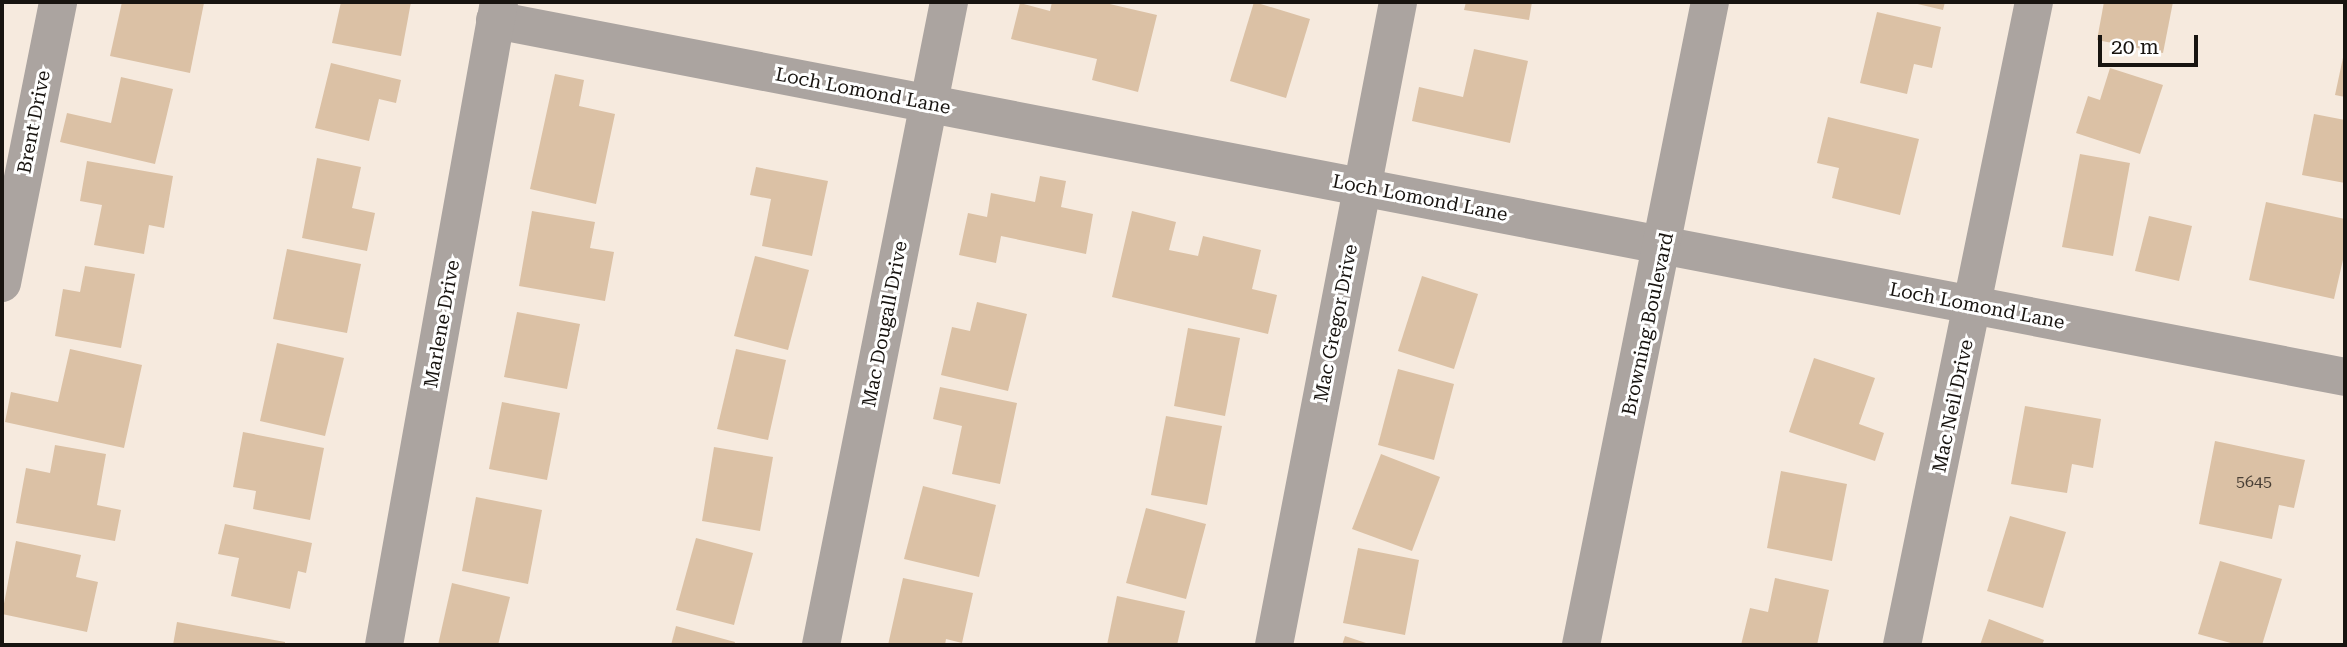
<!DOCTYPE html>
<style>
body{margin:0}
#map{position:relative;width:2347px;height:647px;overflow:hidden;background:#f6eade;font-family:"Roboto Serif",serif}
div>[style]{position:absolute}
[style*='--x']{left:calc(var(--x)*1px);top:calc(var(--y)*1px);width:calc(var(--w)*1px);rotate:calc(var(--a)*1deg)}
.building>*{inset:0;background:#dbc1a5}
.minor>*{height:38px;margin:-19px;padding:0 19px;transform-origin:19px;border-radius:19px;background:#aba4a0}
span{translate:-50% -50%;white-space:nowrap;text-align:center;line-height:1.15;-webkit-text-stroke:6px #fff;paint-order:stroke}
.number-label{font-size:16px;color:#493f35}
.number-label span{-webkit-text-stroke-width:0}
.street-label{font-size:19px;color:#181410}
.frame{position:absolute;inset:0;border:4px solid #181410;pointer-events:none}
.scale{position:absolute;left:2098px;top:35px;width:100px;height:32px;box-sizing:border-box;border:4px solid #181410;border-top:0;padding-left:9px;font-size:21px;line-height:24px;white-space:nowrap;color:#181410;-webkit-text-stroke:5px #fff;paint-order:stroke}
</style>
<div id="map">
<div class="building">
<div style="clip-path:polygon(122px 2px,204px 3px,190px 73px,110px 56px)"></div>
<div style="clip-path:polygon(341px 2px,411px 2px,401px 56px,332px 43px)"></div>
<div style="clip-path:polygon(1052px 2px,1101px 2px,1157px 15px,1138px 92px,1092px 80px,1097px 59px,1011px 39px,1020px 3px,1050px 11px)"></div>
<div style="clip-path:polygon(1254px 2px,1310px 19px,1286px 98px,1230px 81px)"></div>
<div style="clip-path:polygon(1466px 2px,1532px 2px,1529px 20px,1464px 10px)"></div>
<div style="clip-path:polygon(1909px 2px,1945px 2px,1943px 10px)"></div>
<div style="clip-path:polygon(2104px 2px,2173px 2px,2163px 53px,2097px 40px)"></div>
<div style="clip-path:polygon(1877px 12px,1941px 27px,1932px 68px,1914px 64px,1907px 94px,1860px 83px)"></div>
<div style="clip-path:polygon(1474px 49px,1528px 61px,1510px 143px,1412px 121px,1419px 87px,1463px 97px)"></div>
<div style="clip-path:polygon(2344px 53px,2345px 53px,2345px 97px,2335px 95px)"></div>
<div style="clip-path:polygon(331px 63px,401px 80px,396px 103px,379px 99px,369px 141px,315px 128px)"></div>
<div style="clip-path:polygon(2110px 68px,2163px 85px,2140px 154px,2076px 133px,2088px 96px,2100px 100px)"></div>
<div style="clip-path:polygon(555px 74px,584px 80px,579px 106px,615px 114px,596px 204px,530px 189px)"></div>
<div style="clip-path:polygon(121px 77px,173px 89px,155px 164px,60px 142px,67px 113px,111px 123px)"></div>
<div style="clip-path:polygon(2314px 114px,2345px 120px,2345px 183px,2302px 175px)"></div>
<div style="clip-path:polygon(1828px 117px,1919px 139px,1900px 215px,1832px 198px,1839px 168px,1817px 163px)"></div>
<div style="clip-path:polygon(2080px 154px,2130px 163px,2113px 256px,2062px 247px)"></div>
<div style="clip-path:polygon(317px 158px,361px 167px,352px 208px,375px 213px,367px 251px,302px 238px)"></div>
<div style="clip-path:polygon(87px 161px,173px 176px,164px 228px,149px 225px,144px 254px,94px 245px,102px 205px,80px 201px)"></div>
<div style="clip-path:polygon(756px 167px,828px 181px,812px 256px,762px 246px,771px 199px,750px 195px)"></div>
<div style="clip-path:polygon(1040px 176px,1066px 181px,1061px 207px,1093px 214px,1086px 254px,1001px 236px,996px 263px,959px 255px,968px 213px,987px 217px,991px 193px,1035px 202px)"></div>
<div style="clip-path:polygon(2266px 202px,2345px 219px,2345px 251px,2334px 299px,2249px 280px)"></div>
<div style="clip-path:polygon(532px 211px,595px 222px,590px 248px,614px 252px,605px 301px,519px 286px)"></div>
<div style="clip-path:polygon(1132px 211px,1176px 222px,1169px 250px,1198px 256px,1203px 236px,1261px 250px,1252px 289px,1277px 295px,1268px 334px,1112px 297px)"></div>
<div style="clip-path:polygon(2149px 216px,2192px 226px,2179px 281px,2135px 271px)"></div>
<div style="clip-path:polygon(287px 249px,361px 264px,347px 333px,273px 319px)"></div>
<div style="clip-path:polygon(755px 256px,809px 270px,788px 350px,734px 336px)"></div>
<div style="clip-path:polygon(85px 266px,135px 274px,121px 348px,55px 336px,63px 289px,80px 292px)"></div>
<div style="clip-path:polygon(1422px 276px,1478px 294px,1454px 369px,1398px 351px)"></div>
<div style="clip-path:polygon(977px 302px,1027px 314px,1008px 391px,941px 375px,952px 327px,970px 331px)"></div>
<div style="clip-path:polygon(517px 312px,580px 324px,567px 389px,504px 377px)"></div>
<div style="clip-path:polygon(1188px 328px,1240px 338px,1225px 416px,1174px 406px)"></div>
<div style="clip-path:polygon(277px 343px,344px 358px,325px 436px,260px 421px)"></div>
<div style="clip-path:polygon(70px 349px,142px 365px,124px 448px,5px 422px,11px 392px,58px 402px)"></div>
<div style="clip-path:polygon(736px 349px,786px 360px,768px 440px,717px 429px)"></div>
<div style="clip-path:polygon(1814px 358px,1875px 378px,1859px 424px,1884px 433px,1875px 461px,1789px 432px)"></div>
<div style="clip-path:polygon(1398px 369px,1454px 384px,1434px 460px,1378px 445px)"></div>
<div style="clip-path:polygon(940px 387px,1017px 403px,1000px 484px,952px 474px,962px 426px,933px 419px)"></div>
<div style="clip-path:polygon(502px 402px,560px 413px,547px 480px,489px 469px)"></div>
<div style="clip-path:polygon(2025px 406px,2101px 419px,2093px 468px,2072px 464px,2067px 493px,2011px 484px)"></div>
<div style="clip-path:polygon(1166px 416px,1222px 426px,1207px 505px,1151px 495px)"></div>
<div style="clip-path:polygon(243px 432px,324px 448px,310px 520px,253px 509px,256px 491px,233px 487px)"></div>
<div style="clip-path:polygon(2215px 441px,2305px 460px,2294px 508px,2279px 505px,2272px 539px,2199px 524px)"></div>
<div style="clip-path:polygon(55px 445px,106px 454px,97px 505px,121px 510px,115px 541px,16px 523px,26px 468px,50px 473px)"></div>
<div style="clip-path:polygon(714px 447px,773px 457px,760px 531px,702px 521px)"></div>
<div style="clip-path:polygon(1381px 454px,1440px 477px,1412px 551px,1352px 529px)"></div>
<div style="clip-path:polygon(1781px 471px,1847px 484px,1832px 561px,1767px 548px)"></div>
<div style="clip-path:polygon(923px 486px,996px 505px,979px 577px,904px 559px)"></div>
<div style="clip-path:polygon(476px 497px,542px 510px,528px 584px,462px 571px)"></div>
<div style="clip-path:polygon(1146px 508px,1206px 524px,1186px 599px,1126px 583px)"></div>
<div style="clip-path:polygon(2010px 516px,2066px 532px,2043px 608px,1987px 591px)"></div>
<div style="clip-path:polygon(225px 524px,312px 543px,306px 573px,298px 571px,290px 609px,231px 596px,239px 558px,218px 554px)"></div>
<div style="clip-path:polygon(696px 538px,753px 553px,734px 625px,676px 610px)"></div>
<div style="clip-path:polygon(16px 541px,81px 555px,76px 577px,98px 582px,87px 632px,2px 614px)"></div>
<div style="clip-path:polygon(1358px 548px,1419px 560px,1405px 635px,1343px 623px)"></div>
<div style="clip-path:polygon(2220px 561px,2282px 579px,2262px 645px,2238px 645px,2198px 634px)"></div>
<div style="clip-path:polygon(903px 578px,973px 593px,962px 643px,946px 639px,945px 645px,888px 645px)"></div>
<div style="clip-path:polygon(1775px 578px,1829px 590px,1817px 645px,1741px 645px,1750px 608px,1768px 612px)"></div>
<div style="clip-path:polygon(452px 583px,510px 597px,498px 645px,438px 645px)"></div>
<div style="clip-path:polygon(1117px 596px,1185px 611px,1177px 645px,1107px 645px)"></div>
<div style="clip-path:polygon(1989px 619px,2044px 640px,2042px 645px,1980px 645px)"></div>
<div style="clip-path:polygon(177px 622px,285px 642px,285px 645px,173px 645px)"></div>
<div style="clip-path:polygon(676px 626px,735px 642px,734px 645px,671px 645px)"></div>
<div style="clip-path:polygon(1345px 636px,1372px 645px,1342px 645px)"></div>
</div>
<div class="minor">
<div style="--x:495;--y:20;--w:1884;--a:10.92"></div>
<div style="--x:2;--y:283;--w:287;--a:-78.7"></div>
<div style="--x:384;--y:645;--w:653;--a:-79.86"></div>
<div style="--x:821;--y:645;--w:656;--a:-78.74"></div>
<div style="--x:1274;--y:645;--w:655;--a:-79.08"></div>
<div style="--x:1581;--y:645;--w:656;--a:-78.66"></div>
<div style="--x:1902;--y:645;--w:656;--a:-78.4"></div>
</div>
<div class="number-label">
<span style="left:2254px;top:482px">5645</span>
</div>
<div class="street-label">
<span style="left:863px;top:91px;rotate:11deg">Loch Lomond Lane</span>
<span style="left:34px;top:122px;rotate:-79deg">Brent Drive</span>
<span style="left:1420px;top:198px;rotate:11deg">Loch Lomond Lane</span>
<span style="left:1977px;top:306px;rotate:11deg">Loch Lomond Lane</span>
<span style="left:1336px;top:323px;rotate:-79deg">Mac Gregor Drive</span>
<span style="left:442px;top:324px;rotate:-80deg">Marlene Drive</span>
<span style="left:885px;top:324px;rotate:-79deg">Mac Dougall Drive</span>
<span style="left:1648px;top:324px;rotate:-78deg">Browning Boulevard</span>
<span style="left:1953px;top:406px;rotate:-78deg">Mac Neil Drive</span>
</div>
<div class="frame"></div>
<div class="scale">20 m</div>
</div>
